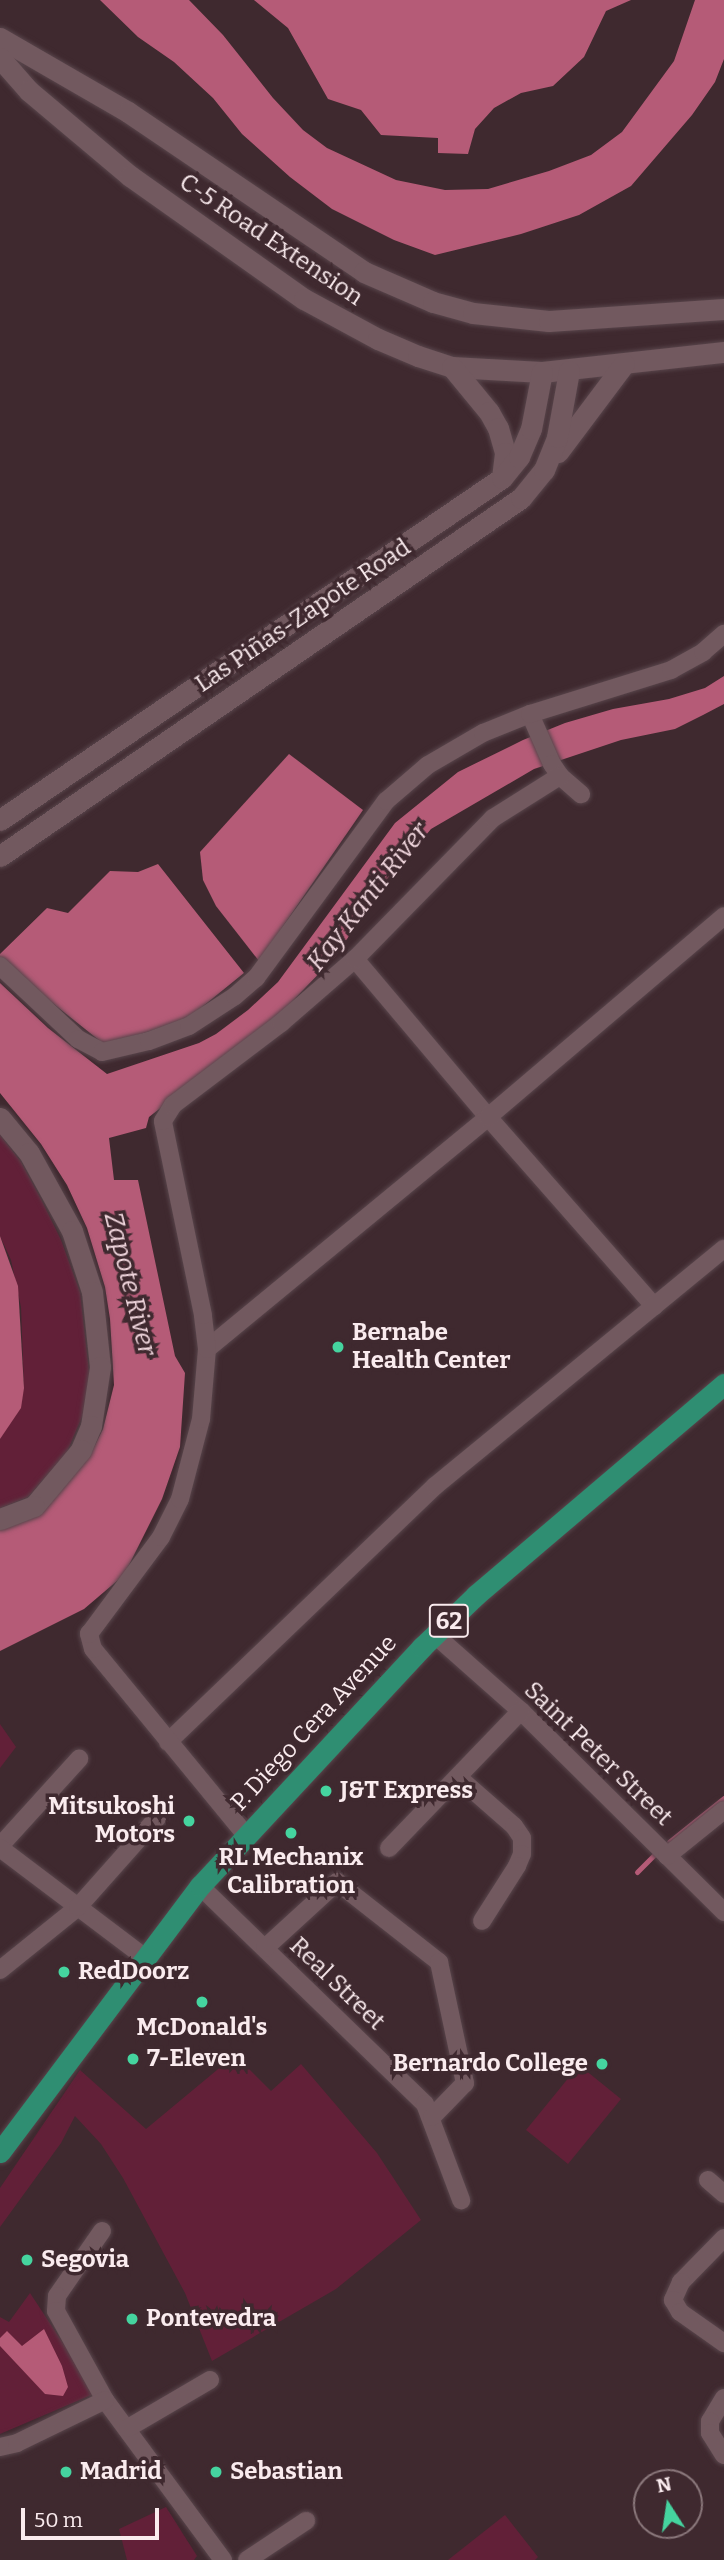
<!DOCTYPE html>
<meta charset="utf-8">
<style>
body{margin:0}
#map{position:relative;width:724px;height:2560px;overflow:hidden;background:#3f292f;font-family:Bitter,serif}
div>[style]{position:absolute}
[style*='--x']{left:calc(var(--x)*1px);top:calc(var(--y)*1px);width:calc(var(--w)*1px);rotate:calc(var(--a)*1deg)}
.green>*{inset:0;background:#622038}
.water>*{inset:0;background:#b55b77}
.stream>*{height:5px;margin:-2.5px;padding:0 2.5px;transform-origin:2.5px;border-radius:2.5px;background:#b55b77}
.roads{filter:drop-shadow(0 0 2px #58454b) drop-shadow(0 0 2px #58454b)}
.street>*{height:18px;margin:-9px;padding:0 9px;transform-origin:9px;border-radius:9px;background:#72595f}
.secondary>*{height:21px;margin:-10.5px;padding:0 10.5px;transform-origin:10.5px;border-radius:10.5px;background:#72595f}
.primary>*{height:21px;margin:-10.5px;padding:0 10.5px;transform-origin:10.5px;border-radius:10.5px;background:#2f8e72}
.dots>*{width:19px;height:19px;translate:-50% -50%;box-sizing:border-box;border:4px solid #3f292f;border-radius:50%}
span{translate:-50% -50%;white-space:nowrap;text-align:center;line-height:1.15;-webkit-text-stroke:7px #3f292f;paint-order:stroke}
.shield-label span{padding:2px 5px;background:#3f292f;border:2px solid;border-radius:5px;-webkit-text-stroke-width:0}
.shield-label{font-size:23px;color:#faebee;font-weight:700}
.street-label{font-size:24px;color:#faebee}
.poi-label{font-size:24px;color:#faebee;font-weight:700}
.left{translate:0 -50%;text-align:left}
.right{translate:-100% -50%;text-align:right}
.water-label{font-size:26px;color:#f0d6dd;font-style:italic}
.north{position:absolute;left:633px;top:2469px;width:70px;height:70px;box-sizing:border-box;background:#3f292f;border:2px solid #8a777b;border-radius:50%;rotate:348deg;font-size:19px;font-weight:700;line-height:28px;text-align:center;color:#faebee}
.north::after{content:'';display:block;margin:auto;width:24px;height:32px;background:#45d49f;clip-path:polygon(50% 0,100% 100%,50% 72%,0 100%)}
.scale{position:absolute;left:21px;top:2508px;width:138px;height:32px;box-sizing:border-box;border:4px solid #faebee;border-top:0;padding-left:9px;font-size:21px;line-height:24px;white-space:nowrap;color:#faebee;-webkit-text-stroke:5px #3f292f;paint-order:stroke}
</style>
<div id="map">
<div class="green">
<div style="clip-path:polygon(0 1135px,21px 1162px,41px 1199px,61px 1240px,80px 1292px,90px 1380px,87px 1405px,67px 1452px,28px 1497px,0 1508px,0 1439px,24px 1388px,21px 1307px,11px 1260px,0 1236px)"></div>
<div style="clip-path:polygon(0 1724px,16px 1747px,0 1768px)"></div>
<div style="clip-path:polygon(235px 2055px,271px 2091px,301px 2064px,377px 2153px,421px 2220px,336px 2289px,212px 2361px,185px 2293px,123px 2178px,101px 2144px,75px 2116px,61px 2143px,0 2227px,0 2188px,80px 2070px,146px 2129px)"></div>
<div style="clip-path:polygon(579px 2065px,621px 2099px,568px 2164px,526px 2130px)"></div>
<div style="clip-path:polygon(30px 2293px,96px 2393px,0 2434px,0 2317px,9px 2322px)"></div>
<div style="clip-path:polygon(166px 2507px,197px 2556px,194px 2560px,127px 2560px,119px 2529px)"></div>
<div style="clip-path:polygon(505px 2515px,538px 2557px,535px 2560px,448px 2560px)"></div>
</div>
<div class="water">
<div style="clip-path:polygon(100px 0,189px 0,223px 35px,273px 98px,303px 130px,327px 148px,396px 180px,445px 190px,488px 189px,549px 171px,591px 155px,622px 132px,674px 61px,695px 0,724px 0,724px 59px,715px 82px,692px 115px,631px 186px,579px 215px,521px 234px,435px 255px,394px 240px,332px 209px,290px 177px,242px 134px,213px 98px,174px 62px,138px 37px)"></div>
<div style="clip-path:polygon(254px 0,631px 0,606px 11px,584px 57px,553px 86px,521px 93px,494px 108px,475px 129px,468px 154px,438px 153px,438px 138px,381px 135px,361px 110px,328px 99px,288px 28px)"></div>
<div style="clip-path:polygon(724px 676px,724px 704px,703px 715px,675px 729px,621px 740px,534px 769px,431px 829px,379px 891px,335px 957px,277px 1017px,149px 1117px,146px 1128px,109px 1138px,114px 1180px,138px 1180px,175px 1356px,185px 1373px,180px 1447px,162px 1499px,124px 1575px,84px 1609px,0 1651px,0 1528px,35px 1515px,55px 1497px,91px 1453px,103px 1429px,114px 1385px,110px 1319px,105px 1287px,87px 1228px,67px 1185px,41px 1144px,0 1093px,0 983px,48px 1028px,107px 1074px,199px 1043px,216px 1034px,248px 1010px,278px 982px,395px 823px,458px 772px,523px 740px,565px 723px,613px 709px,669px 699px,705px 688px)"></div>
<div style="clip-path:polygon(289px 754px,363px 810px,259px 961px,216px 906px,203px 880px,200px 852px)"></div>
<div style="clip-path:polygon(158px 864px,244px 973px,186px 1020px,105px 1045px,0 961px,0 954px,47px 908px,68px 913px,110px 871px,138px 872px)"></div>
<div style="clip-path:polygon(0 1236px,18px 1286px,24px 1388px,21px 1408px,0 1439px)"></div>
<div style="clip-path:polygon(44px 2329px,62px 2366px,68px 2387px,63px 2396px,45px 2394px,0 2346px,0 2338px,7px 2331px,22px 2346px)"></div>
</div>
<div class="stream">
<div style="--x:669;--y:1842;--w:70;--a:-38.7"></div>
<div style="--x:637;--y:1872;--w:25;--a:-45"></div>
</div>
<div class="roads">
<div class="street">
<div style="--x:530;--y:714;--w:55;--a:66.3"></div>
<div style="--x:552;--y:764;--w:14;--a:56"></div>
<div style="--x:560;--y:776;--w:28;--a:41"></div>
<div style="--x:355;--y:959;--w:207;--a:49.9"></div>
<div style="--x:488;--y:1117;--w:252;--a:48.7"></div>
<div style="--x:0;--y:966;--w:107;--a:43.1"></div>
<div style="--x:78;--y:1039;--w:27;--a:28"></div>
<div style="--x:102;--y:1052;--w:48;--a:-13.2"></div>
<div style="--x:149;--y:1041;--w:43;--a:-20.6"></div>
<div style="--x:189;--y:1026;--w:55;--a:-33.1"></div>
<div style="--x:235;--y:996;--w:28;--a:-41"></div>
<div style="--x:256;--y:978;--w:220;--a:-53.7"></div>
<div style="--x:386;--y:801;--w:55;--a:-40.6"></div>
<div style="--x:428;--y:765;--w:64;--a:-30.2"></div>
<div style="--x:483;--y:733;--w:51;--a:-22"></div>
<div style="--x:530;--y:714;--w:148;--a:-17.3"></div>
<div style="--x:671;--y:670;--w:37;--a:-29"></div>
<div style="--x:703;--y:652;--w:28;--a:-41"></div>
<div style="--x:207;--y:1349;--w:364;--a:-39.5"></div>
<div style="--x:488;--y:1117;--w:310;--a:-40.4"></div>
<div style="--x:435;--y:1635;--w:115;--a:41.5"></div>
<div style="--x:521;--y:1711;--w:286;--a:44.7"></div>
<div style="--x:168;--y:1742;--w:370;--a:-43.8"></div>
<div style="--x:435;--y:1486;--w:374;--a:-39.4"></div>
<div style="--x:458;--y:1777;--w:74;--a:41.2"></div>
<div style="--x:514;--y:1826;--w:14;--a:56"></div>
<div style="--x:522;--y:1838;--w:16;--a:90"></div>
<div style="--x:522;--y:1854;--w:13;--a:113"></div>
<div style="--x:517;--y:1866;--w:65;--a:122.5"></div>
<div style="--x:245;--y:1834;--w:239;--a:-129.4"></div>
<div style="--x:93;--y:1649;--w:16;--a:-105"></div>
<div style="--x:89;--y:1634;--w:121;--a:-53.4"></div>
<div style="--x:161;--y:1537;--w:42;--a:-63.4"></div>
<div style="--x:180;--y:1499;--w:83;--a:-75.3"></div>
<div style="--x:201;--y:1419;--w:70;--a:-85.1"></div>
<div style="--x:207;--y:1349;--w:34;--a:-97"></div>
<div style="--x:203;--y:1315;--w:198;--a:-101.7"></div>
<div style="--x:163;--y:1121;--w:19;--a:-58"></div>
<div style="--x:173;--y:1105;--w:136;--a:-37.2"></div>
<div style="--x:281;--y:1023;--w:98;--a:-40.9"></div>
<div style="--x:355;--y:959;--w:197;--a:-45.6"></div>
<div style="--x:493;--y:818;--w:79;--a:-32.1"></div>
<div style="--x:0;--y:1846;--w:118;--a:-47.8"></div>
<div style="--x:0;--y:1848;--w:181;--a:37.1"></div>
<div style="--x:389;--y:1848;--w:190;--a:-46.1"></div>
<div style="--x:667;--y:1856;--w:73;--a:-38.9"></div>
<div style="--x:200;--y:1886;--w:313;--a:44.1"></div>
<div style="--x:425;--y:2104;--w:103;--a:69.4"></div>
<div style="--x:265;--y:1948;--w:98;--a:-42.5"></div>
<div style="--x:337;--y:1882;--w:130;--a:38.1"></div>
<div style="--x:439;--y:1962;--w:124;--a:77.9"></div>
<div style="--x:465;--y:2083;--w:47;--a:134.1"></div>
<div style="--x:0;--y:1970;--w:100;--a:-38.9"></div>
<div style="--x:78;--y:1907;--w:120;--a:-48.4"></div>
<div style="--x:708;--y:2180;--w:21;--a:41"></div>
<div style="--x:102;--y:2231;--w:79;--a:124.7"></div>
<div style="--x:57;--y:2296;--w:15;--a:94"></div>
<div style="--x:56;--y:2311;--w:102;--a:61.2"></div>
<div style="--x:105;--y:2400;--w:199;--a:53.6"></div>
<div style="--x:724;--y:2238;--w:62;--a:134.3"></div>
<div style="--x:681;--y:2282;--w:20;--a:114"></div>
<div style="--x:673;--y:2300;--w:14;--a:60"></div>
<div style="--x:680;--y:2312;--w:54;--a:35.2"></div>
<div style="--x:724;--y:2398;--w:27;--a:121"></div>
<div style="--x:710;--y:2421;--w:12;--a:90"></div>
<div style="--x:710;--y:2433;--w:26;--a:58"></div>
<div style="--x:128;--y:2428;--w:95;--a:-30.3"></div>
<div style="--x:0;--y:2447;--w:17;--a:-13"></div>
<div style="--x:17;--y:2443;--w:98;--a:-26"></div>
<div style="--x:247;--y:2560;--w:71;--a:-33.5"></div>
</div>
<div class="secondary">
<div style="--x:0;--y:38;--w:148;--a:30"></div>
<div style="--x:128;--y:112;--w:285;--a:34.1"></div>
<div style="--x:364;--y:272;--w:75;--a:23.5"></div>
<div style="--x:433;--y:302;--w:41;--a:15.4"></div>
<div style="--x:473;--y:313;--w:76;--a:6"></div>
<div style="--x:549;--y:321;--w:175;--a:-3.9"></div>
<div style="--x:0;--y:58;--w:44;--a:48.7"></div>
<div style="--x:29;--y:91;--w:132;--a:40.1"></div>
<div style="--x:130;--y:176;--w:213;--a:35.3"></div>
<div style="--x:304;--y:299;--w:84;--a:28.4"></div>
<div style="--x:378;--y:339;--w:43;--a:23"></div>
<div style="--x:418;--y:356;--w:36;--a:18"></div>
<div style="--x:452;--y:367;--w:90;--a:3.2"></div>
<div style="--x:542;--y:372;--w:183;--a:-6.3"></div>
<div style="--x:452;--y:367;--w:58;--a:50.6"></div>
<div style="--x:489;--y:412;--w:18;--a:61"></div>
<div style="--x:498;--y:428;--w:26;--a:74"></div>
<div style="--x:505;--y:453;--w:25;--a:97"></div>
<div style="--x:558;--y:452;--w:110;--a:-53.1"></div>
<div style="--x:0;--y:820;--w:607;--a:-34.27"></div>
<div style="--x:502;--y:478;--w:27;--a:-51"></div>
<div style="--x:519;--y:457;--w:30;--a:-67"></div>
<div style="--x:531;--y:429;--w:58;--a:-79.1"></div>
<div style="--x:0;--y:856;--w:632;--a:-34.49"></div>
<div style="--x:521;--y:498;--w:36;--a:-51"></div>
<div style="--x:544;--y:470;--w:35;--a:-68"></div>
<div style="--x:557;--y:437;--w:67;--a:-79.7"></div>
<div style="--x:0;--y:1118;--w:45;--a:50.4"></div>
<div style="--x:29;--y:1153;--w:89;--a:61.1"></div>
<div style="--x:72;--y:1231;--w:64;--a:71.8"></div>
<div style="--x:92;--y:1292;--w:75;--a:83.9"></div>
<div style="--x:100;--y:1367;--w:60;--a:98.7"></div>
<div style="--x:91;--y:1426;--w:26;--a:113"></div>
<div style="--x:81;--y:1450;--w:73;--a:130"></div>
<div style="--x:34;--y:1506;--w:36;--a:159"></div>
</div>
<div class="primary">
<div style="--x:0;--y:2152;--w:333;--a:-53.1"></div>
<div style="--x:200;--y:1886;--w:326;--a:-47.1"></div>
<div style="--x:422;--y:1647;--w:75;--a:-43.9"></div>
<div style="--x:476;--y:1595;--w:326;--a:-40.4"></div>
</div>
</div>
<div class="dots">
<div style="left:338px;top:1347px;background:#45d49f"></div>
<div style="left:326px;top:1791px;background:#45d49f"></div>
<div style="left:189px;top:1821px;background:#45d49f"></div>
<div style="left:291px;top:1833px;background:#45d49f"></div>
<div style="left:64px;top:1972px;background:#45d49f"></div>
<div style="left:202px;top:2002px;background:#45d49f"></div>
<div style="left:133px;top:2059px;background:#45d49f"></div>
<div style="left:602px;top:2064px;background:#45d49f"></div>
<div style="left:27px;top:2260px;background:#45d49f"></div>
<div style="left:132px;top:2319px;background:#45d49f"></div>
<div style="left:66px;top:2472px;background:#45d49f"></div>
<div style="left:216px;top:2472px;background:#45d49f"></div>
</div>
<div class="shield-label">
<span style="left:449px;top:1621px">62</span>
</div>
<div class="street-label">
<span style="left:271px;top:240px;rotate:34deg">C-5 Road Extension</span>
<span style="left:303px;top:616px;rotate:-34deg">Las Piñas-Zapote Road</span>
<span style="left:314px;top:1723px;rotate:-47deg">P. Diego Cera Avenue</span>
<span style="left:598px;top:1754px;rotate:44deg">Saint Peter Street</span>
<span style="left:337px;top:1984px;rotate:44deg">Real Street</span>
</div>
<div class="poi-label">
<span class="left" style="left:352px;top:1347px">Bernabe<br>Health Center</span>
<span class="left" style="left:340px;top:1791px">J&amp;T Express</span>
<span class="right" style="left:175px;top:1821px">Mitsukoshi<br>Motors</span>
<span style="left:291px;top:1872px">RL Mechanix<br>Calibration</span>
<span class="left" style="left:78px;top:1972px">RedDoorz</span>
<span style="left:202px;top:2028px">McDonald's</span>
<span class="left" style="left:147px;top:2059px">7-Eleven</span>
<span class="right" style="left:588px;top:2064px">Bernardo College</span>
<span class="left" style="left:41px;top:2260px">Segovia</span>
<span class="left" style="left:146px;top:2319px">Pontevedra</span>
<span class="left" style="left:80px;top:2472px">Madrid</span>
<span class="left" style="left:230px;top:2472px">Sebastian</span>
</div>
<div class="water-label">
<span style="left:368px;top:897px;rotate:-52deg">Kay Kanti River</span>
<span style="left:130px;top:1284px;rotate:76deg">Zapote River</span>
</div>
<div class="north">N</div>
<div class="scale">50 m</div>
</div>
